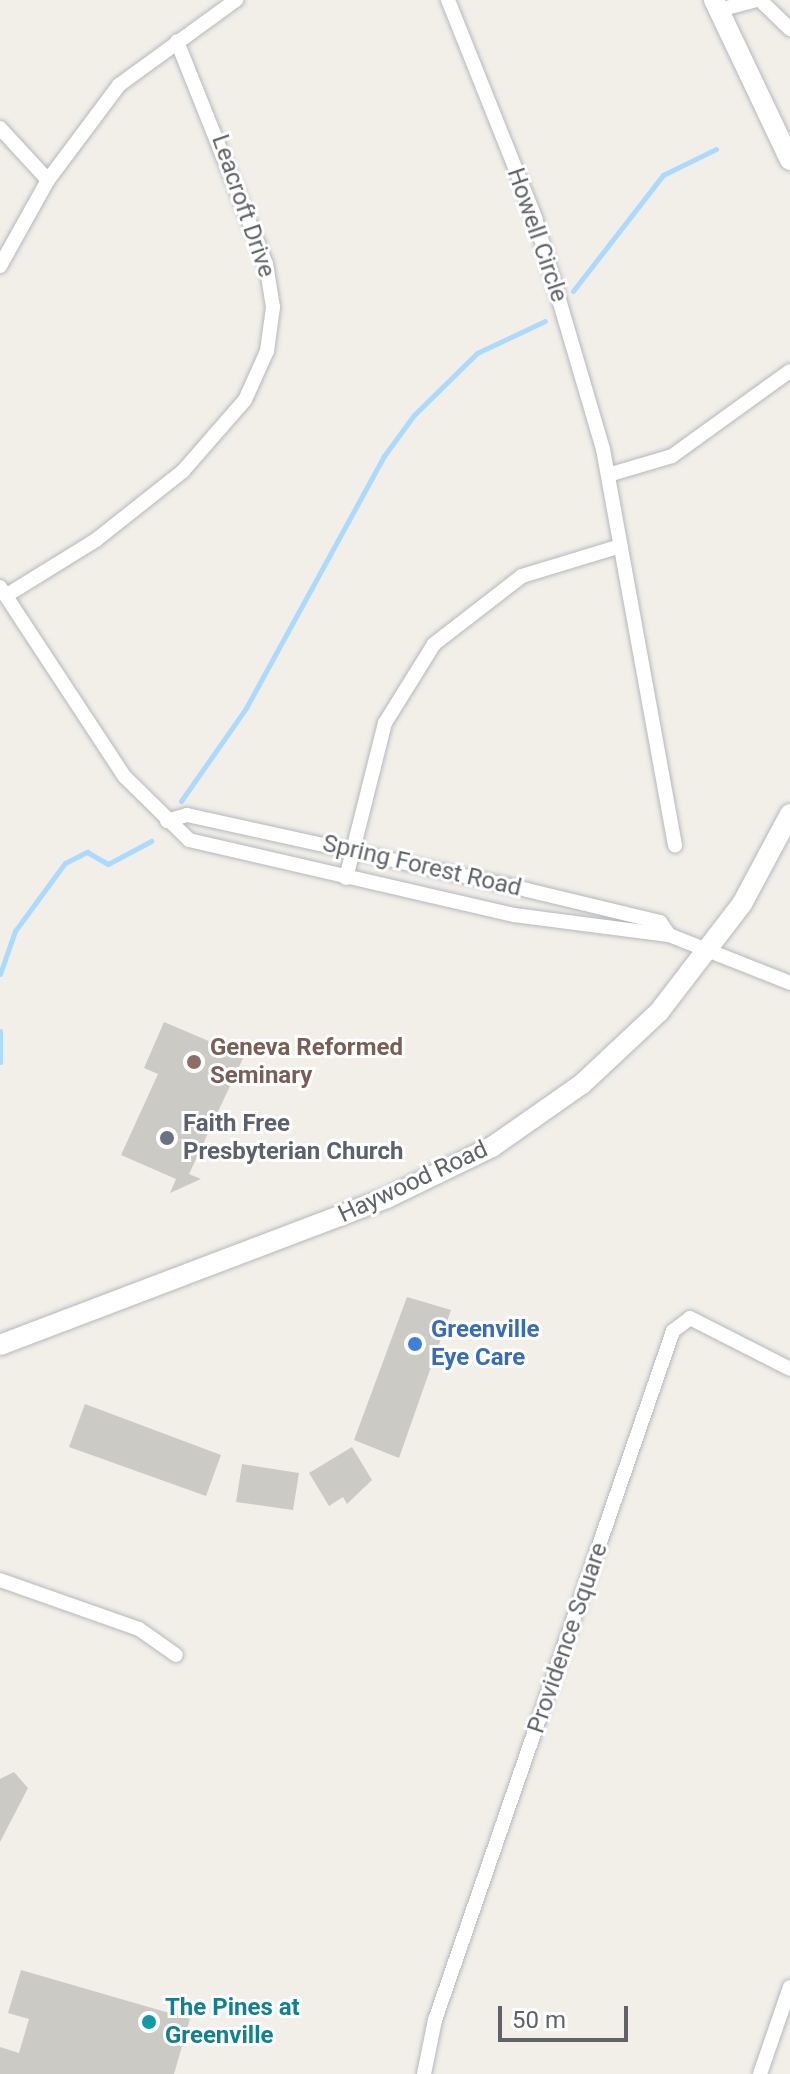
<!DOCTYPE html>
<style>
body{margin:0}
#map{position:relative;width:790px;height:2074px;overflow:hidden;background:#f1efe8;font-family:Roboto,sans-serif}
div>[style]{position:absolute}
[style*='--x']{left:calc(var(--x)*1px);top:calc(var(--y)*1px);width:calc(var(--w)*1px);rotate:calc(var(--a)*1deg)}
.stream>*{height:5px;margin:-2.5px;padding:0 2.5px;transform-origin:2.5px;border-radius:2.5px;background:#aadaff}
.building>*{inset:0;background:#cccac5}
.roads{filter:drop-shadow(0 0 2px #b5b8bc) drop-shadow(0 0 2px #b5b8bc)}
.minor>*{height:14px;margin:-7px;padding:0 7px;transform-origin:7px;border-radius:7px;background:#fff}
.secondary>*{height:20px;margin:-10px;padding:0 10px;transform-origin:10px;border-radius:10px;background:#fff}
.dots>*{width:22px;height:22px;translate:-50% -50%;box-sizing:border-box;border:4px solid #fff;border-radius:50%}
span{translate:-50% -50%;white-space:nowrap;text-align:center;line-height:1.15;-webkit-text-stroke:6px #fff;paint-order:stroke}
.street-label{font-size:24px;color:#5f6368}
.education-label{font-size:24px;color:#785e54;font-weight:700}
.left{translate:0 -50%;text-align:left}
.worship-label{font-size:24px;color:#5b616d;font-weight:700}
.shop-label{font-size:24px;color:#366cbe;font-weight:700}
.culture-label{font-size:24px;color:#0d838f;font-weight:700}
.scale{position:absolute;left:498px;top:2006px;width:130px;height:36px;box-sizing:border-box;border:4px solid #5f6368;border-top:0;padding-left:10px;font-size:24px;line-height:28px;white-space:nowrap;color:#5f6368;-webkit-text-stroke:6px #fff;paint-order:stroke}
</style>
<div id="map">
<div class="stream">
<div style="--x:573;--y:291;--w:147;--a:-52.2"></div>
<div style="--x:663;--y:175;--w:59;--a:-26.1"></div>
<div style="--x:181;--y:801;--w:113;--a:-55"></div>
<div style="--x:246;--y:708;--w:287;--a:-61.3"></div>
<div style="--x:384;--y:456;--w:51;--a:-53.8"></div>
<div style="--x:414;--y:415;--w:88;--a:-44.5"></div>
<div style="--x:477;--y:353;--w:75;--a:-25.2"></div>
<div style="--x:0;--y:974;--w:46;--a:-70.8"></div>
<div style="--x:15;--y:931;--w:84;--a:-53.7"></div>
<div style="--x:65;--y:863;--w:25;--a:-27"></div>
<div style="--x:87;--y:852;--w:24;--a:30"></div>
<div style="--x:108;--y:864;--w:49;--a:-28.1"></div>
<div style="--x:0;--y:1031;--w:31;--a:90"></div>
</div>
<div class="building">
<div style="clip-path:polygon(164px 1022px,244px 1056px,189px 1174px,201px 1179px,170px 1193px,176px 1179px,121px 1155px,158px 1074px,144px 1068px)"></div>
<div style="clip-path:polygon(407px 1297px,451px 1310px,399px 1458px,354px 1440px)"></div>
<div style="clip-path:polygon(85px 1404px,221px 1455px,206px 1496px,69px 1447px)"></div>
<div style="clip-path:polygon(352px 1447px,372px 1480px,347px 1504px,343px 1497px,329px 1506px,309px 1473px)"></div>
<div style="clip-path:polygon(242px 1464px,299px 1473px,293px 1510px,236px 1502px)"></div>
<div style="clip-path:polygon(14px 1772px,28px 1788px,0 1842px,0 1779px)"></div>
<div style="clip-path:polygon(21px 1970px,190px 2019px,174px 2074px,0 2074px,0 2047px,19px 2053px,29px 2019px,8px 2013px)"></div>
</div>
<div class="roads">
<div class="minor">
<div style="--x:448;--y:0;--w:235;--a:68.2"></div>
<div style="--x:535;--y:218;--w:241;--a:73.6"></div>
<div style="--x:603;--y:449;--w:403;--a:79.7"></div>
<div style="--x:760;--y:0;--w:42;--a:44"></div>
<div style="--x:719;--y:10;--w:39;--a:-15"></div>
<div style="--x:0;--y:128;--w:71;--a:47.3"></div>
<div style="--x:0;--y:266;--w:98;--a:-60.8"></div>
<div style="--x:48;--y:180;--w:119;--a:-53.2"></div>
<div style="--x:119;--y:85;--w:145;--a:-36"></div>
<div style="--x:608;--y:475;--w:67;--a:-16.5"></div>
<div style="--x:672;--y:456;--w:145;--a:-35.8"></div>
<div style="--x:0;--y:587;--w:227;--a:56.7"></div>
<div style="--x:125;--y:777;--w:90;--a:44.5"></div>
<div style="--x:189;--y:840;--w:334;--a:13"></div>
<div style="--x:514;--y:915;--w:156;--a:7.4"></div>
<div style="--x:669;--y:935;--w:130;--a:21.6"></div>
<div style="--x:7;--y:595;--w:105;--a:-31.7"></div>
<div style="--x:96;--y:540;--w:111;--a:-38.4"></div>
<div style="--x:183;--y:471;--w:94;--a:-48.9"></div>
<div style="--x:245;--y:400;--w:54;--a:-65.8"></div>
<div style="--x:267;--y:351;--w:44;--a:-82.2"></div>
<div style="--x:273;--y:307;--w:44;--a:-99.2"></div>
<div style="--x:266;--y:264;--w:240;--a:-111.8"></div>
<div style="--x:167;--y:821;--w:21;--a:-17"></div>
<div style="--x:187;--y:815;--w:348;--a:12.4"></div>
<div style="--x:527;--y:890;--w:137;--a:13.5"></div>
<div style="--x:660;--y:922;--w:16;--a:55"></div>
<div style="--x:346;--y:878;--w:160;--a:-75.9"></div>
<div style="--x:385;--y:723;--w:93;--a:-58.2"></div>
<div style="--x:434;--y:644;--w:111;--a:-37.7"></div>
<div style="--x:522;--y:576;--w:103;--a:-16.9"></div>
<div style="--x:0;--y:1580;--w:147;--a:19.4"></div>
<div style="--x:139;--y:1629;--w:45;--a:35.1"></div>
<div style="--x:424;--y:2074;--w:55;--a:-78.5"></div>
<div style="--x:435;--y:2020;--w:729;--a:-70.94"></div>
<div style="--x:673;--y:1331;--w:21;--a:-37"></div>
<div style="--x:690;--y:1318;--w:112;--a:27"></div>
<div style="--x:760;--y:2074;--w:92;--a:-71"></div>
</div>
<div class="secondary">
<div style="--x:714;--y:0;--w:177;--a:64.6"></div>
<div style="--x:0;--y:1345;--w:414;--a:-20.8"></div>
<div style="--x:387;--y:1198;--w:117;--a:-25.9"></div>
<div style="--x:492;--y:1147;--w:110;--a:-35"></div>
<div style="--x:582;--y:1084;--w:105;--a:-43.1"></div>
<div style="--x:659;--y:1012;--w:136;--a:-52.5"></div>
<div style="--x:742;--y:904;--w:102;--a:-61.9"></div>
</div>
</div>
<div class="dots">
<div style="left:194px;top:1062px;background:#8d6e63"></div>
<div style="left:167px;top:1138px;background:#6b7280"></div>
<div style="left:415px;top:1344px;background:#3f7fe0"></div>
<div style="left:149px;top:2022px;background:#0f9aa8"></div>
</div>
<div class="street-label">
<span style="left:243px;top:206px;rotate:71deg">Leacroft Drive</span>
<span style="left:537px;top:235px;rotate:71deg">Howell Circle</span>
<span style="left:422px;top:866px;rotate:13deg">Spring Forest Road</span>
<span style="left:413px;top:1182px;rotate:-25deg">Haywood Road</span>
<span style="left:568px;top:1638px;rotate:-71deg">Providence Square</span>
</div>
<div class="education-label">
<span class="left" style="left:210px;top:1062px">Geneva Reformed<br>Seminary</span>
</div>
<div class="worship-label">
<span class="left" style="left:183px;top:1138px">Faith Free<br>Presbyterian Church</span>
</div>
<div class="shop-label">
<span class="left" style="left:431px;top:1344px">Greenville<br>Eye Care</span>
</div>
<div class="culture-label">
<span class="left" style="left:165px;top:2022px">The Pines at<br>Greenville</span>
</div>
<div class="scale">50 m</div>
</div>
